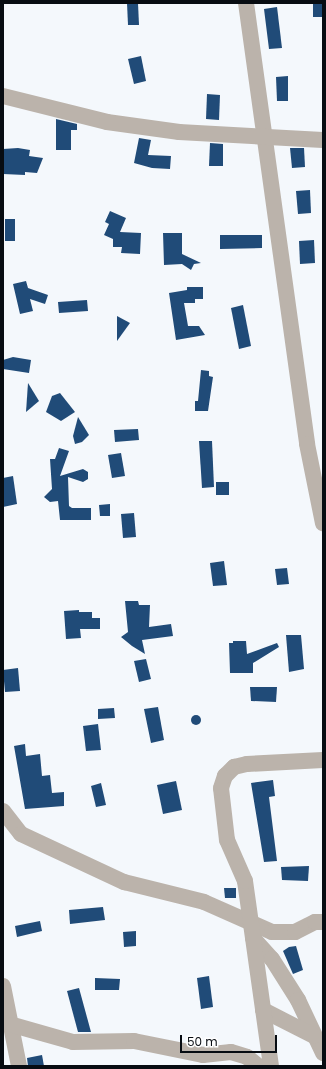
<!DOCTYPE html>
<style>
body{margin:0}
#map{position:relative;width:326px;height:1069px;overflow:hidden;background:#f4f8fc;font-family:Poppins,sans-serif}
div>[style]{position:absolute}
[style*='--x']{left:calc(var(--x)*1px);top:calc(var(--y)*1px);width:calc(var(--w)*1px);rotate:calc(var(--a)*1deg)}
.building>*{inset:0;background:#204b78}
.round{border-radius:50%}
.minor>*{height:16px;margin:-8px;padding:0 8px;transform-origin:8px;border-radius:8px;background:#bbb3ab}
span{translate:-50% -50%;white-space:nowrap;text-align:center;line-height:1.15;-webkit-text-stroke:4px #fff;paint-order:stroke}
.frame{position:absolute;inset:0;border:4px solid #070c12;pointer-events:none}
.scale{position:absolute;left:180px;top:1035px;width:97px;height:18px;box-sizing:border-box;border:2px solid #070c12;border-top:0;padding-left:5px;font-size:12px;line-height:14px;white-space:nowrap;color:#070c12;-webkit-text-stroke:3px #fff;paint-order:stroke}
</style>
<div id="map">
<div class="building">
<div style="clip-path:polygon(127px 3px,138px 3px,139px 25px,128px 25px)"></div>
<div style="clip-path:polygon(313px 3px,323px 3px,323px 17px,313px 17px)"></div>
<div style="clip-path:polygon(277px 7px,282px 48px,269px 49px,264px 9px)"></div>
<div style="clip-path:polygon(141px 56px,146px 81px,134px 84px,128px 59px)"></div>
<div style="clip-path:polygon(288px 76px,288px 101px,277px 101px,276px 77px)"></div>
<div style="clip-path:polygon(207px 94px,220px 95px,219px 120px,206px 119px)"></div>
<div style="clip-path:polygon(56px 119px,77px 124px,77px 130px,71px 130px,71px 150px,56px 150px)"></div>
<div style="clip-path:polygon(139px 138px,151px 140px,148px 155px,171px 156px,170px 169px,152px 168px,134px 163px)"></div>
<div style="clip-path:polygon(210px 143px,223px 144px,223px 166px,209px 166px)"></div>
<div style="clip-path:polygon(18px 148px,30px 150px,29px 156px,43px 158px,37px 173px,25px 172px,25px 175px,3px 174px,3px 149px)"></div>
<div style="clip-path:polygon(290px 148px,304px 148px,305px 167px,292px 168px)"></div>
<div style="clip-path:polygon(310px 190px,311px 213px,298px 214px,296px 191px)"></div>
<div style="clip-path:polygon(110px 211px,126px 218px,120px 232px,141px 233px,140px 254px,121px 253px,122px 247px,113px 247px,113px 239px,104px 235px,109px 224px,105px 222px)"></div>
<div style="clip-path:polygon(5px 219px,15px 219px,15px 241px,5px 241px)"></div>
<div style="clip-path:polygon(163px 233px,182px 233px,182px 254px,201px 263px,194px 264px,191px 270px,182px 264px,164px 265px)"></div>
<div style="clip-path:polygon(220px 235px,262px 235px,262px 248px,220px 249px)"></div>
<div style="clip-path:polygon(314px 240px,315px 263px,300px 264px,299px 241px)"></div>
<div style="clip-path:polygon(26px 281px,28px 288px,48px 295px,45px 304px,30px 299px,33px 311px,20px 314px,13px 284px)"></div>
<div style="clip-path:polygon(187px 287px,203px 287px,203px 299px,195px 299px,195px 303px,184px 303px,188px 326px,199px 326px,205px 335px,176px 340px,169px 293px,187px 290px)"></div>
<div style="clip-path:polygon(87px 300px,88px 311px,59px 313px,58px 302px)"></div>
<div style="clip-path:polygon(243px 305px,251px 346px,239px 349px,231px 308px)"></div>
<div style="clip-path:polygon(117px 316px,130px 323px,117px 341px)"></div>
<div style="clip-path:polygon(13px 357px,31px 360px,29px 373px,3px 369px,3px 360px)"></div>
<div style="clip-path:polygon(201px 370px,209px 371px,209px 376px,213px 377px,208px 411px,195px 411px,195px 401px,198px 401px)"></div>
<div style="clip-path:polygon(28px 383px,39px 401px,26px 412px)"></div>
<div style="clip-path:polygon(60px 393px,75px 412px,61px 421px,46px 412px,52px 396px)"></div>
<div style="clip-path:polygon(78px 417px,89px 435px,82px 442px,75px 444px,73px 436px)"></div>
<div style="clip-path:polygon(138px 429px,139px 440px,115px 442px,114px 430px)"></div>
<div style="clip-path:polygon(199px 441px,212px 441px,214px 487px,202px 488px)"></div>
<div style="clip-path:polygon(59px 448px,69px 451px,60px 476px,83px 469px,88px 472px,88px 479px,83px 482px,68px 477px,69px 506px,72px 508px,91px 508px,91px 520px,60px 520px,58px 501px,50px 502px,44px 497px,52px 489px,50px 459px,55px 459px)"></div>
<div style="clip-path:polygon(121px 453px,125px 476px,112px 478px,108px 455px)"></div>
<div style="clip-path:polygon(13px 476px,17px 504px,3px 507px,3px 478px)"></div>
<div style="clip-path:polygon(216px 482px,229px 482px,229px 495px,216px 495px)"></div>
<div style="clip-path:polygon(110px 504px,110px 516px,100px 516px,99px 505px)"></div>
<div style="clip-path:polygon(134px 513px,136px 537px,123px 538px,121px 514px)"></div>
<div style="clip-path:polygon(224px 561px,227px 585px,213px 586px,210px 563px)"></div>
<div style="clip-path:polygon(287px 568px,289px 584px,277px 585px,275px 569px)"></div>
<div style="clip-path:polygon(125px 601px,138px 601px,139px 605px,150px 605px,149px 627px,171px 624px,173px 636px,142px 640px,145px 654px,132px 646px,121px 637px,128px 632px)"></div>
<div style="clip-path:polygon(79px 610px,79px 612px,92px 612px,92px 618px,100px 618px,100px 629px,80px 629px,81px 638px,66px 639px,64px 611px)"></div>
<div style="clip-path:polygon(286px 635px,301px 635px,304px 669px,289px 672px)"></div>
<div style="clip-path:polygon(233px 641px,246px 641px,247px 654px,277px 643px,279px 647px,253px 663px,253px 673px,230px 673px,229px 643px,233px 643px)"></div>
<div style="clip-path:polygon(146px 659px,151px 679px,139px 682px,134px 661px)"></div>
<div style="clip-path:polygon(18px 668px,20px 691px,5px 692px,3px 670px)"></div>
<div style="clip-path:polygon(250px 687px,277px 687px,276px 702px,251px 701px)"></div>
<div style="clip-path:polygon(158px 707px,164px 740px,151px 743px,144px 709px)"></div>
<div style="clip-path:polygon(114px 708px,115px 718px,98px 719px,98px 709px)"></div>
<div class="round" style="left:191px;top:715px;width:10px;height:10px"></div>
<div style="clip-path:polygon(98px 724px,101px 750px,86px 751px,83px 726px)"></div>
<div style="clip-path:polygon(25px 744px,26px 756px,40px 754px,42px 776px,50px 775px,52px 793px,64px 792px,64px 806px,25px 809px,14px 746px)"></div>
<div style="clip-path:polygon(273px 780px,275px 796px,269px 797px,277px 861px,264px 862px,251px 783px)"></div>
<div style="clip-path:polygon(176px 781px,182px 810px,163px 814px,157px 785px)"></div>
<div style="clip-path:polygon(101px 783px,106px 805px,96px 807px,91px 786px)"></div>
<div style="clip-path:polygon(309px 866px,308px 881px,282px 880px,281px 867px)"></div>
<div style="clip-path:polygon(224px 888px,236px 888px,236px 898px,225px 898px)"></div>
<div style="clip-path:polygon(103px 907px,105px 920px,70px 924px,69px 910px)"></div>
<div style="clip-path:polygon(40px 921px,42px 931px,17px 937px,15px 926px)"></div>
<div style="clip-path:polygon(136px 931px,136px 946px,124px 947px,123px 932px)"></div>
<div style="clip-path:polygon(296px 946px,303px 970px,293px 974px,283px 951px,289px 947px)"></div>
<div style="clip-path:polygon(209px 976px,213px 1007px,201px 1009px,197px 978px)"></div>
<div style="clip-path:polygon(95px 978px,120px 979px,119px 990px,95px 990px)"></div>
<div style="clip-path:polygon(79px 988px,91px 1032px,78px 1032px,67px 991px)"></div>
<div style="clip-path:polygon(42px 1055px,44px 1066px,28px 1066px,27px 1058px)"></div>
</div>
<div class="minor">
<div style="--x:246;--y:3;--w:445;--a:82.1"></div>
<div style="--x:307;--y:444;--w:81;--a:78.6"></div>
<div style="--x:3;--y:96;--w:107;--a:14"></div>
<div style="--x:107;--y:122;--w:73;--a:7.9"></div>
<div style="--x:179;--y:132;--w:144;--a:3.2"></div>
<div style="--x:3;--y:811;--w:29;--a:52"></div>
<div style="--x:21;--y:834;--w:114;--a:25"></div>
<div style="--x:124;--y:882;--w:82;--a:14"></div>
<div style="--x:204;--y:902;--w:74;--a:23.8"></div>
<div style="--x:272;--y:932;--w:23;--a:0"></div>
<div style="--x:295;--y:932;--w:22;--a:-27"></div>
<div style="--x:315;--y:922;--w:8;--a:0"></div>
<div style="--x:253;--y:938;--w:28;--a:48"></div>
<div style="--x:272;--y:959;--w:49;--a:57.6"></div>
<div style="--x:298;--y:1000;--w:59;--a:64.7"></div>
<div style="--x:3;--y:986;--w:82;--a:78.7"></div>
<div style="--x:263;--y:1010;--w:57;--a:27"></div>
<div style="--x:13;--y:1025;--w:62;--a:15.8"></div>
<div style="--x:73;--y:1042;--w:61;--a:-0.9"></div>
<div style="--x:134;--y:1041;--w:70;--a:11.5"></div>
<div style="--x:203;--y:1055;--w:28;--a:-6"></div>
<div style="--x:231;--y:1052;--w:17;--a:17"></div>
<div style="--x:247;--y:1057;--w:14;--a:39"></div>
<div style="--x:271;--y:1066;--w:187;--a:-98"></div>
<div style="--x:245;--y:881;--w:45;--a:-113.7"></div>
<div style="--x:227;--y:840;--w:52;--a:-96.6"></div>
<div style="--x:221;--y:788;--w:13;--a:-72"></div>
<div style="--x:225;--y:776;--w:13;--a:-45"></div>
<div style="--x:234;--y:767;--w:13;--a:-13"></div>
<div style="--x:247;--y:764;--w:76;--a:-3"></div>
</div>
<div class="frame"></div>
<div class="scale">50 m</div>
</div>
